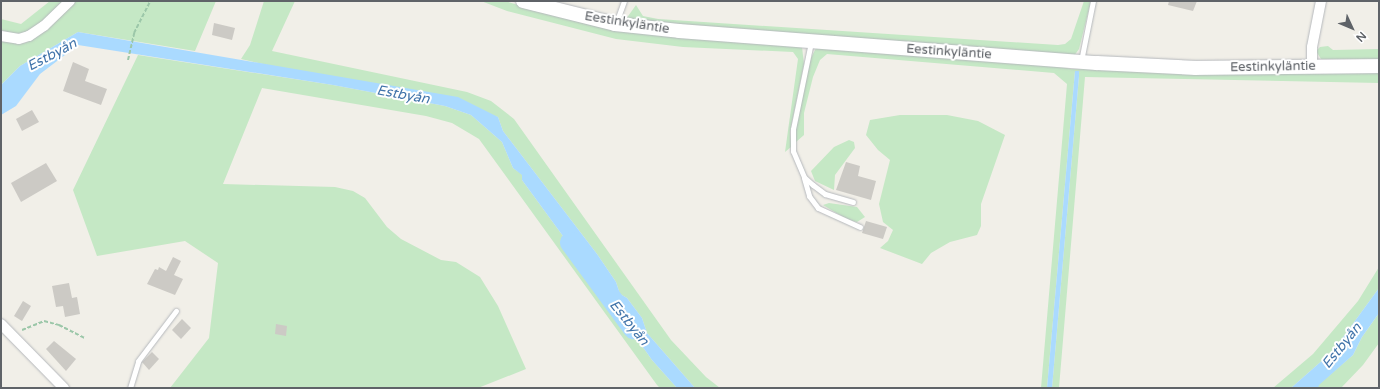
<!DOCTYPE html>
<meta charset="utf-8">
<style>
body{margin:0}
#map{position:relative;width:1380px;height:389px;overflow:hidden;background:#f1efe8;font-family:"Varela Round",sans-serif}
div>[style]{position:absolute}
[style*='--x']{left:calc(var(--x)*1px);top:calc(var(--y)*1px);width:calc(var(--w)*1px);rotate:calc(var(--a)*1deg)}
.green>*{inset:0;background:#c5e8c5}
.water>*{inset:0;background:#aadaff}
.river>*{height:21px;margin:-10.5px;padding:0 10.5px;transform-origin:10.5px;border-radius:10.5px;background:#aadaff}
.building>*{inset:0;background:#cccac5}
.path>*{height:2px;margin-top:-1px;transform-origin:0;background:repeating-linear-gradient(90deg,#9cc7a9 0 4px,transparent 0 6px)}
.roads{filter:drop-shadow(0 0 1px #b5b8bc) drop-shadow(0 0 1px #b5b8bc)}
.lane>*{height:5px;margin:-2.5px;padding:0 2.5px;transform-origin:2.5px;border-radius:2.5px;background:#fff}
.street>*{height:10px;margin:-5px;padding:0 5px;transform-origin:5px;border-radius:5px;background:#fff}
.secondary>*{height:14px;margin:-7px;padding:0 7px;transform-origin:7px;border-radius:7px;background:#fff}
span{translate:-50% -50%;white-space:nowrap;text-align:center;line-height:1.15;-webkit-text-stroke:4px #fff;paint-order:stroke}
.street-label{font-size:13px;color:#5f6368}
.water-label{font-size:14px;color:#4174aa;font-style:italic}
.frame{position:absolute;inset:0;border:2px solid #5f6368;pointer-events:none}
.north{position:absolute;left:1332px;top:8px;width:40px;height:40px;-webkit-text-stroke:3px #fff;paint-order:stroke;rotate:134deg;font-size:11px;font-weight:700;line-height:16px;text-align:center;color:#5f6368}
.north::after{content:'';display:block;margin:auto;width:14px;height:18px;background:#5f6368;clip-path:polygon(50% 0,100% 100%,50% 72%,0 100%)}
</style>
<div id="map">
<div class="green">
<div style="clip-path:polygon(50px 1px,65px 1px,41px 26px,26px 33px,13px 34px,1px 30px,1px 19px,21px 24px)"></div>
<div style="clip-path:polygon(73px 1px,216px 1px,195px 51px,78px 32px,20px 66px,1px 85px,1px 39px,25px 43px,48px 27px)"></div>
<div style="clip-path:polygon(264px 1px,295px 1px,272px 51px,467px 92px,491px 101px,514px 119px,671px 340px,706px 377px,720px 388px,695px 388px,647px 333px,642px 318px,627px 298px,620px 294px,616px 282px,597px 254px,503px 131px,498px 117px,241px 59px,250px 45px)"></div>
<div style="clip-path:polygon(481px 1px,505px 1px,549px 14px,802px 47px,804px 64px,790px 132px,791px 147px,785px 152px,797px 66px,798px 59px,793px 52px,683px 47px,616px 39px,507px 11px)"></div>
<div style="clip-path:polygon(1084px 1px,1091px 1px,1079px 49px,1074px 56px,662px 25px,626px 19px,636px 5px,643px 16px,658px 19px,1058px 45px,1065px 44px,1071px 39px)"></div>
<div style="clip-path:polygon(1328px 46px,1333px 50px,1379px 49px,1379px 59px,1321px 59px,1316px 51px,1320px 47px)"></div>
<div style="clip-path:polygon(816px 48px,1056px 65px,1071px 69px,1379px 72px,1379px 83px,1085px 77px,1059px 388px,1052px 388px,1079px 76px,1075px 71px,1047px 388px,1041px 388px,1067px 84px,1054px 73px,827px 54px,820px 60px,813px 77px,804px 113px,804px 135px,796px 142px,796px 124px,809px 62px)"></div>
<div style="clip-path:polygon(138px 55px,333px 85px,445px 106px,471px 115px,502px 142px,513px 168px,523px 175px,522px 180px,579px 258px,604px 283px,628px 326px,652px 360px,677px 388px,660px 388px,657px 385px,479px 139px,452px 123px,426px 116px,262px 88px,223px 184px,335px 187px,353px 191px,365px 198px,387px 227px,401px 239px,441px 260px,456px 262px,480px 277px,498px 306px,526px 369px,478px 388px,170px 388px,209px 338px,218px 263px,185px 241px,97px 256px,73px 190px)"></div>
<div style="clip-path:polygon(900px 115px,947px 115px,978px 121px,1005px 135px,981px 204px,981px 226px,977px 235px,950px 242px,931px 253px,922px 264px,880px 248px,888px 241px,893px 230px,883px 222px,879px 204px,890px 160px,878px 150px,866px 135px,870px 120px)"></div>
<div style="clip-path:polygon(849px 140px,854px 142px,855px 148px,835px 175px,834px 190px,815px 181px,811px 171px,834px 147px)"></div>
<div style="clip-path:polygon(829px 203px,857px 207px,865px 217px,857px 222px,848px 220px,823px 205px)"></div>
<div style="clip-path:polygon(1379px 267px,1379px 288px,1333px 351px,1291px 388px,1273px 388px,1313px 354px,1358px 301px)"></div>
<div style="clip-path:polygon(1379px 313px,1379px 343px,1363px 365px,1341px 388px,1318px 388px,1318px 385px,1353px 355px,1362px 337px)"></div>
</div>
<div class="water">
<div style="clip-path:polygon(78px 32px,458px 97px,498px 117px,503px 131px,597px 254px,616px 282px,620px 294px,627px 298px,642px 318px,647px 333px,695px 388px,677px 388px,652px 360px,628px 326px,604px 283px,579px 258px,522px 180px,522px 175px,513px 168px,502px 142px,471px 115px,445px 106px,333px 85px,78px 45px,40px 74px,16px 106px,1px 115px,1px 85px,20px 66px)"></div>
<div style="clip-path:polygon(1075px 71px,1079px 71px,1079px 76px,1052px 388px,1047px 388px)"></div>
<div style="clip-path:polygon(1379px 288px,1379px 313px,1362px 337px,1353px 355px,1319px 385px,1318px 388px,1291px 388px,1333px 351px)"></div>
</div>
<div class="river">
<div style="--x:570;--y:242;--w:107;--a:53.8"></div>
</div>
<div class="building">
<div style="clip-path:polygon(1169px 1px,1197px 1px,1193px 11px,1168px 5px)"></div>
<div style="clip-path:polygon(214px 23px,235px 28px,232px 40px,212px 35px)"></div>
<div style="clip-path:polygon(73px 62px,89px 69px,85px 81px,107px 89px,101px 105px,63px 91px)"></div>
<div style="clip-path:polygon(32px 110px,39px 122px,22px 131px,16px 119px)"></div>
<div style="clip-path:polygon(846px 162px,860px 166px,858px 176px,876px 181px,871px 200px,836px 190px)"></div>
<div style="clip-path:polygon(46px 163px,57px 181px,21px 202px,11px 183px)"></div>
<div style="clip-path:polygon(866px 221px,887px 227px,883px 239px,862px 233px)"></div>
<div style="clip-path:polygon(173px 257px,181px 261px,174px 275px,183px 279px,175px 295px,147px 284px,155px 269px,158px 270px,159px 267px,166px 271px)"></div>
<div style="clip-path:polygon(69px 283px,72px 298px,77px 297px,80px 314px,65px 317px,63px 306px,56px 307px,52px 286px)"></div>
<div style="clip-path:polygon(23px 301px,31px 306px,22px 321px,14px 316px)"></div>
<div style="clip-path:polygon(182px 319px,191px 328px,181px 339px,172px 330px)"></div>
<div style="clip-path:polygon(276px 324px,287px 326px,286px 336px,275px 334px)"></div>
<div style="clip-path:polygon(54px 341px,76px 359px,66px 371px,46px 349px)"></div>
<div style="clip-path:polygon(152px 352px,159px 359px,149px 370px,142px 362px)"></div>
</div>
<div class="path">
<div style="--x:128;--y:60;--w:28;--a:-77"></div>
<div style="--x:134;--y:33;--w:36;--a:-63"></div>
<div style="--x:22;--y:330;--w:24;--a:-22"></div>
<div style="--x:44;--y:321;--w:16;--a:15"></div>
<div style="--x:59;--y:325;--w:29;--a:27"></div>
</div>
<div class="roads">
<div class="lane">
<div style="--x:616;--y:23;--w:23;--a:-70"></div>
<div style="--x:811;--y:42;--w:89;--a:101.7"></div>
<div style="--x:793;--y:129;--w:22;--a:90"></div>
<div style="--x:793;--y:151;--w:28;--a:67"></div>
<div style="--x:804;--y:177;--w:12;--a:42"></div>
<div style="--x:813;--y:185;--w:15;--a:37"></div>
<div style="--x:825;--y:194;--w:29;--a:16"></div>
<div style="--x:1081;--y:61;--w:61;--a:-78.7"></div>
<div style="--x:804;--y:178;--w:19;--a:74"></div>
<div style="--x:809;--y:196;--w:15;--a:53"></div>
<div style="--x:818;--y:208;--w:46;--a:24.3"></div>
<div style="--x:130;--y:388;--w:28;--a:-73"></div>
<div style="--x:138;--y:361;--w:63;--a:-52.8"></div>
</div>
<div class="street">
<div style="--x:1;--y:36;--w:18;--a:9"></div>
<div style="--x:19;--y:39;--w:10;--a:-17"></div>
<div style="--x:29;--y:36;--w:18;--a:-34"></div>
<div style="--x:44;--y:26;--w:36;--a:-44"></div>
<div style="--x:1312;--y:66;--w:19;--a:-90"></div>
<div style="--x:1312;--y:47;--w:47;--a:-78.9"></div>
<div style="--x:1;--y:324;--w:90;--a:45.5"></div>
</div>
<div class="secondary">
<div style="--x:523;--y:1;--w:95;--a:14"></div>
<div style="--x:615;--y:24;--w:64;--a:6.2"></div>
<div style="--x:679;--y:31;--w:419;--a:4.4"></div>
<div style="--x:1097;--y:63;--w:99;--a:2.9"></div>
<div style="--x:1196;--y:68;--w:183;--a:-0.6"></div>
</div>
</div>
<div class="street-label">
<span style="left:627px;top:23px;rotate:9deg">Eestinkyläntie</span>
<span style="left:949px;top:52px;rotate:4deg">Eestinkyläntie</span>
<span style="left:1273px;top:67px;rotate:-1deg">Eestinkyläntie</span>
</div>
<div class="water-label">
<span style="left:52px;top:55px;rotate:-28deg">Estbyån</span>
<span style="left:403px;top:95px;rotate:10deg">Estbyån</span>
<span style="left:629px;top:323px;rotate:51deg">Estbyån</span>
<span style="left:1342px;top:346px;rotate:-51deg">Estbyån</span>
</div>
<div class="frame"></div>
<div class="north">N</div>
</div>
